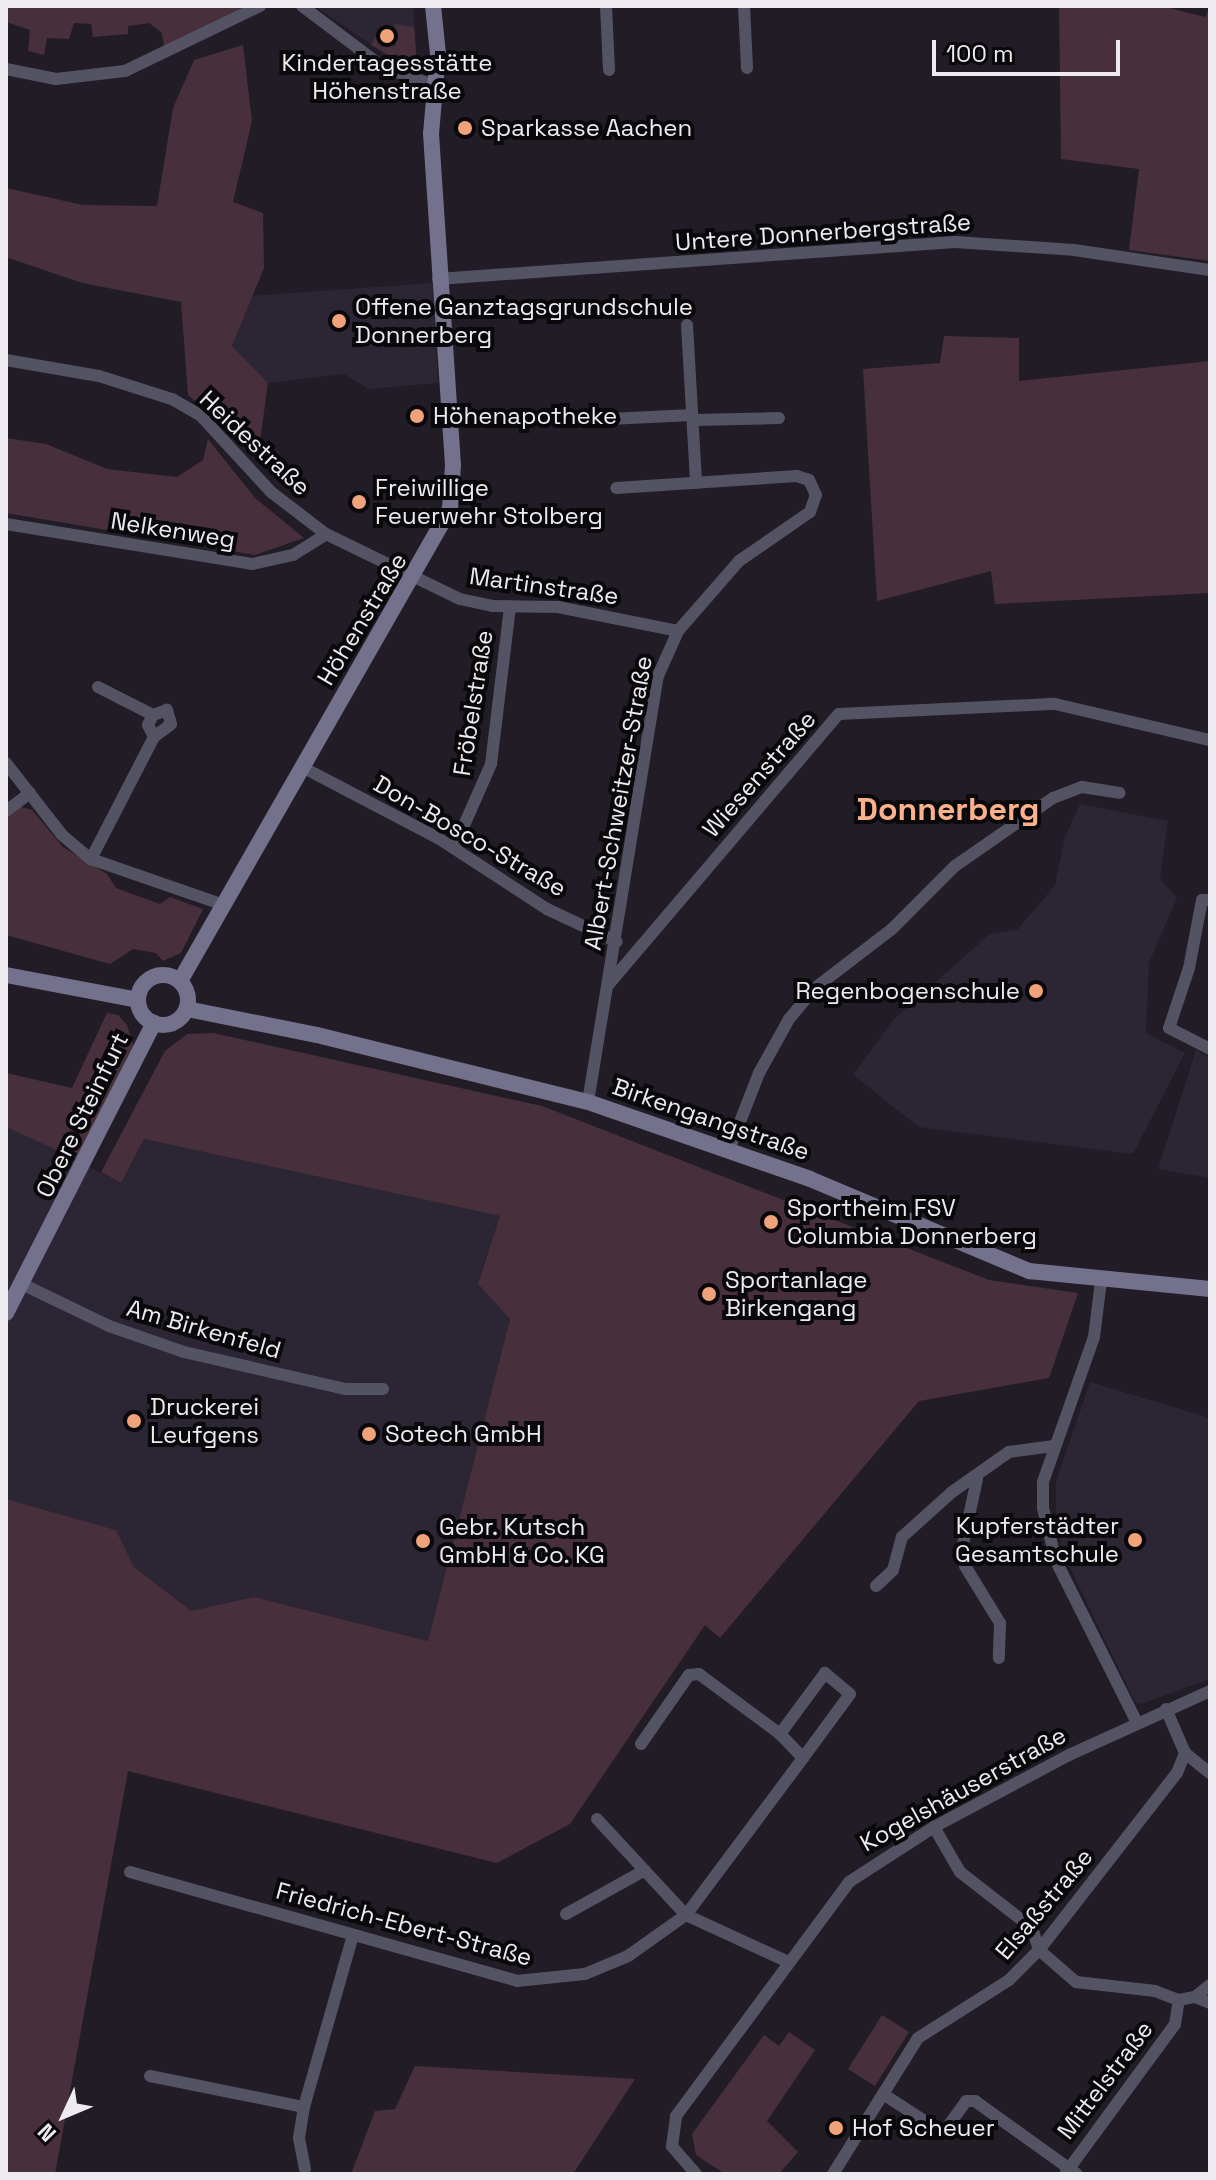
<!DOCTYPE html>
<meta charset="utf-8">
<style>
body{margin:0}
#map{position:relative;width:1216px;height:2180px;overflow:hidden;background:#211c25;font-family:"Space Grotesk",sans-serif}
div>[style]{position:absolute}
[style*='--x']{left:calc(var(--x)*1px);top:calc(var(--y)*1px);width:calc(var(--w)*1px);rotate:calc(var(--a)*1deg)}
.built>*{inset:0;background:#2c2533}
.green>*{inset:0;background:#47303c}
.street>*{height:12px;margin:-6px;padding:0 6px;transform-origin:6px;border-radius:6px;background:#545364}
.secondary>*{height:16px;margin:-8px;padding:0 8px;transform-origin:8px;border-radius:8px;background:#73718c}
.secondary>.ring{margin:-8px;padding:0;box-sizing:content-box;background:none;border:16px solid #73718c;border-radius:50%}
.dots>*{width:22px;height:22px;translate:-50% -50%;box-sizing:border-box;border:4px solid #09080b;border-radius:50%}
span{translate:-50% -50%;white-space:nowrap;text-align:center;line-height:1.15;-webkit-text-stroke:8px #09080b;paint-order:stroke}
.poi-label{font-size:24px;color:#edeaf0}
.left{translate:0 -50%;text-align:left}
.right{translate:-100% -50%;text-align:right}
.street-label{font-size:24px;color:#edeaf0}
.district-label{font-size:32px;color:#fbb18c;font-weight:700}
.frame{position:absolute;inset:0;border:8px solid #edeaf0;pointer-events:none}
.north{position:absolute;left:24px;top:2076px;width:80px;height:80px;-webkit-text-stroke:6px #09080b;paint-order:stroke;rotate:226deg;font-size:22px;font-weight:700;line-height:32px;text-align:center;color:#edeaf0}
.north::after{content:'';display:block;margin:auto;width:28px;height:36px;background:#edeaf0;clip-path:polygon(50% 0,100% 100%,50% 72%,0 100%)}
.scale{position:absolute;left:932px;top:40px;width:188px;height:36px;box-sizing:border-box;border:4px solid #edeaf0;border-top:0;padding-left:10px;font-size:24px;line-height:28px;white-space:nowrap;color:#edeaf0;-webkit-text-stroke:6px #09080b;paint-order:stroke}
</style>
<div id="map">
<div class="built">
<div style="clip-path:polygon(315px 6px,413px 6px,417px 64px,386px 55px)"></div>
<div style="clip-path:polygon(433px 283px,438px 383px,368px 389px,344px 374px,268px 383px,232px 346px,252px 296px)"></div>
<div style="clip-path:polygon(1080px 804px,1168px 821px,1160px 879px,1177px 898px,1149px 963px,1146px 1033px,1185px 1053px,1133px 1154px,919px 1127px,853px 1075px,893px 1020px,990px 934px,1018px 929px,1055px 885px,1065px 837px)"></div>
<div style="clip-path:polygon(1196px 1050px,1210px 1058px,1210px 1178px,1158px 1169px)"></div>
<div style="clip-path:polygon(11px 1126px,121px 1183px,144px 1139px,500px 1216px,478px 1284px,510px 1319px,428px 1641px,254px 1597px,191px 1611px,134px 1567px,116px 1530px,6px 1499px,6px 1127px)"></div>
<div style="clip-path:polygon(1090px 1382px,1210px 1418px,1210px 1679px,1141px 1704px,1135px 1702px,1064px 1556px,1056px 1524px,1056px 1482px)"></div>
</div>
<div class="green">
<div style="clip-path:polygon(6px 6px,238px 6px,240px 9px,164px 47px,162px 33px,149px 23px,128px 26px,128px 34px,93px 37px,91px 24px,74px 23px,69px 39px,47px 38px,44px 55px,28px 51px,30px 30px,6px 22px)"></div>
<div style="clip-path:polygon(1059px 6px,1162px 6px,1205px 17px,1210px 6px,1210px 261px,1129px 250px,1139px 169px,1061px 159px)"></div>
<div style="clip-path:polygon(383px 24px,385px 47px,396px 45px,394px 24px,414px 27px,417px 64px,399px 61px,371px 45px)"></div>
<div style="clip-path:polygon(243px 45px,252px 121px,233px 202px,263px 213px,264px 268px,232px 346px,268px 383px,258px 456px,188px 395px,181px 302px,82px 283px,6px 257px,6px 188px,83px 205px,157px 206px,173px 108px,194px 60px)"></div>
<div style="clip-path:polygon(944px 336px,1019px 338px,1019px 381px,1210px 361px,1210px 593px,995px 604px,991px 571px,877px 601px,863px 369px,940px 363px)"></div>
<div style="clip-path:polygon(6px 438px,46px 444px,107px 469px,177px 477px,203px 460px,208px 439px,255px 498px,304px 538px,255px 555px,6px 513px)"></div>
<div style="clip-path:polygon(18px 806px,32px 810px,63px 847px,107px 874px,116px 888px,160px 904px,170px 897px,203px 909px,181px 953px,163px 961px,156px 953px,133px 949px,110px 964px,6px 935px,6px 815px)"></div>
<div style="clip-path:polygon(107px 1013px,118px 1015px,127px 1025px,133px 1045px,77px 1159px,6px 1127px,6px 1073px,72px 1088px)"></div>
<div style="clip-path:polygon(213px 1033px,542px 1106px,989px 1280px,1078px 1293px,1049px 1378px,919px 1401px,720px 1638px,705px 1625px,570px 1824px,497px 1863px,128px 1771px,55px 2174px,6px 2174px,6px 1499px,116px 1530px,134px 1567px,191px 1611px,254px 1597px,428px 1641px,510px 1319px,478px 1284px,500px 1216px,144px 1139px,121px 1183px,101px 1172px,165px 1051px,187px 1034px)"></div>
<div style="clip-path:polygon(882px 2015px,909px 2032px,875px 2086px,848px 2069px)"></div>
<div style="clip-path:polygon(789px 2032px,815px 2050px,767px 2121px,798px 2152px,779px 2174px,725px 2174px,696px 2155px,692px 2134px,764px 2035px,779px 2046px)"></div>
<div style="clip-path:polygon(415px 2066px,635px 2079px,573px 2174px,351px 2174px,375px 2111px,395px 2109px)"></div>
</div>
<div class="street">
<div style="--x:302;--y:6;--w:101;--a:37"></div>
<div style="--x:383;--y:67;--w:56;--a:19.7"></div>
<div style="--x:606;--y:6;--w:64;--a:87.3"></div>
<div style="--x:744;--y:6;--w:62;--a:87.2"></div>
<div style="--x:6;--y:69;--w:51;--a:11.3"></div>
<div style="--x:56;--y:79;--w:69;--a:-6.6"></div>
<div style="--x:125;--y:71;--w:150;--a:-25.7"></div>
<div style="--x:438;--y:279;--w:518;--a:-4.09"></div>
<div style="--x:955;--y:242;--w:119;--a:3.8"></div>
<div style="--x:1074;--y:250;--w:137;--a:8.4"></div>
<div style="--x:687;--y:325;--w:158;--a:86.7"></div>
<div style="--x:6;--y:360;--w:94;--a:9.8"></div>
<div style="--x:99;--y:376;--w:77;--a:17.5"></div>
<div style="--x:172;--y:399;--w:32;--a:30"></div>
<div style="--x:200;--y:415;--w:105;--a:47.3"></div>
<div style="--x:271;--y:492;--w:69;--a:37.4"></div>
<div style="--x:326;--y:534;--w:149;--a:25.9"></div>
<div style="--x:460;--y:599;--w:33;--a:12"></div>
<div style="--x:492;--y:606;--w:66;--a:0.9"></div>
<div style="--x:558;--y:607;--w:122;--a:11.3"></div>
<div style="--x:678;--y:631;--w:93;--a:-48.9"></div>
<div style="--x:739;--y:561;--w:86;--a:-34.6"></div>
<div style="--x:810;--y:512;--w:18;--a:-71"></div>
<div style="--x:816;--y:495;--w:17;--a:-115"></div>
<div style="--x:809;--y:480;--w:13;--a:-162"></div>
<div style="--x:797;--y:476;--w:181;--a:176.2"></div>
<div style="--x:609;--y:419;--w:83;--a:-2.8"></div>
<div style="--x:693;--y:420;--w:86;--a:-1.3"></div>
<div style="--x:6;--y:524;--w:249;--a:9.2"></div>
<div style="--x:252;--y:564;--w:42;--a:-12.4"></div>
<div style="--x:293;--y:555;--w:39;--a:-32"></div>
<div style="--x:98;--y:687;--w:62;--a:27"></div>
<div style="--x:6;--y:763;--w:91;--a:52.1"></div>
<div style="--x:62;--y:835;--w:38;--a:40"></div>
<div style="--x:91;--y:859;--w:141;--a:19.1"></div>
<div style="--x:302;--y:767;--w:153;--a:27.6"></div>
<div style="--x:438;--y:838;--w:130;--a:33.1"></div>
<div style="--x:547;--y:909;--w:77;--a:25.2"></div>
<div style="--x:6;--y:811;--w:30;--a:-37"></div>
<div style="--x:454;--y:848;--w:92;--a:-66.2"></div>
<div style="--x:491;--y:764;--w:159;--a:-83.1"></div>
<div style="--x:91;--y:859;--w:137;--a:-62.7"></div>
<div style="--x:154;--y:737;--w:21;--a:-37"></div>
<div style="--x:171;--y:724;--w:15;--a:-106"></div>
<div style="--x:167;--y:710;--w:15;--a:160"></div>
<div style="--x:153;--y:715;--w:11;--a:117"></div>
<div style="--x:148;--y:725;--w:13;--a:63"></div>
<div style="--x:1210;--y:900;--w:8;--a:180"></div>
<div style="--x:1202;--y:900;--w:69;--a:100.8"></div>
<div style="--x:1189;--y:968;--w:63;--a:108.4"></div>
<div style="--x:1169;--y:1028;--w:46;--a:27.1"></div>
<div style="--x:608;--y:985;--w:356;--a:-49.6"></div>
<div style="--x:839;--y:714;--w:216;--a:-2.7"></div>
<div style="--x:1055;--y:704;--w:159;--a:13.1"></div>
<div style="--x:588;--y:1102;--w:432;--a:-80.7"></div>
<div style="--x:658;--y:676;--w:49;--a:-66"></div>
<div style="--x:729;--y:1150;--w:83;--a:-68.7"></div>
<div style="--x:759;--y:1073;--w:62;--a:-60.9"></div>
<div style="--x:789;--y:1019;--w:40;--a:-50"></div>
<div style="--x:815;--y:988;--w:97;--a:-37.5"></div>
<div style="--x:892;--y:929;--w:89;--a:-45"></div>
<div style="--x:955;--y:866;--w:119;--a:-34.8"></div>
<div style="--x:1053;--y:798;--w:31;--a:-21"></div>
<div style="--x:1082;--y:787;--w:38;--a:9"></div>
<div style="--x:1101;--y:1281;--w:56;--a:97.1"></div>
<div style="--x:1094;--y:1337;--w:154;--a:109.4"></div>
<div style="--x:1043;--y:1482;--w:26;--a:90"></div>
<div style="--x:1043;--y:1508;--w:55;--a:76.2"></div>
<div style="--x:1056;--y:1561;--w:179;--a:63.4"></div>
<div style="--x:22;--y:1284;--w:97;--a:25.8"></div>
<div style="--x:109;--y:1326;--w:79;--a:19.1"></div>
<div style="--x:184;--y:1352;--w:165;--a:12.9"></div>
<div style="--x:345;--y:1389;--w:38;--a:0"></div>
<div style="--x:977;--y:1479;--w:72;--a:102.1"></div>
<div style="--x:962;--y:1549;--w:17;--a:80"></div>
<div style="--x:965;--y:1566;--w:67;--a:58.4"></div>
<div style="--x:1000;--y:1623;--w:35;--a:92"></div>
<div style="--x:876;--y:1586;--w:23;--a:-43"></div>
<div style="--x:893;--y:1570;--w:34;--a:-75"></div>
<div style="--x:902;--y:1537;--w:67;--a:-42"></div>
<div style="--x:952;--y:1492;--w:70;--a:-35.1"></div>
<div style="--x:1009;--y:1452;--w:45;--a:-7.6"></div>
<div style="--x:1166;--y:1709;--w:48;--a:66.6"></div>
<div style="--x:1185;--y:1753;--w:32;--a:39"></div>
<div style="--x:641;--y:1744;--w:84;--a:-55.2"></div>
<div style="--x:689;--y:1675;--w:10;--a:-6"></div>
<div style="--x:699;--y:1674;--w:101;--a:36.5"></div>
<div style="--x:597;--y:1819;--w:131;--a:47.2"></div>
<div style="--x:686;--y:1915;--w:196;--a:-53.3"></div>
<div style="--x:803;--y:1758;--w:79;--a:-53.7"></div>
<div style="--x:850;--y:1694;--w:33;--a:-140"></div>
<div style="--x:825;--y:1673;--w:76;--a:126.4"></div>
<div style="--x:780;--y:1734;--w:33;--a:46"></div>
<div style="--x:934;--y:1827;--w:52;--a:60"></div>
<div style="--x:960;--y:1872;--w:91;--a:37.9"></div>
<div style="--x:1032;--y:1928;--w:23;--a:72"></div>
<div style="--x:1039;--y:1950;--w:49;--a:40.9"></div>
<div style="--x:1076;--y:1982;--w:80;--a:6.5"></div>
<div style="--x:1155;--y:1991;--w:26;--a:21"></div>
<div style="--x:130;--y:1872;--w:402;--a:15.7"></div>
<div style="--x:517;--y:1981;--w:68;--a:-5.9"></div>
<div style="--x:585;--y:1974;--w:47;--a:-22.7"></div>
<div style="--x:628;--y:1956;--w:71;--a:-35.3"></div>
<div style="--x:686;--y:1915;--w:112;--a:24.7"></div>
<div style="--x:566;--y:1914;--w:90;--a:-29.1"></div>
<div style="--x:1195;--y:1997;--w:16;--a:22"></div>
<div style="--x:150;--y:2076;--w:157;--a:11.4"></div>
<div style="--x:883;--y:2094;--w:66;--a:-58"></div>
<div style="--x:918;--y:2038;--w:108;--a:-32.5"></div>
<div style="--x:1009;--y:1980;--w:42;--a:-45"></div>
<div style="--x:1039;--y:1950;--w:224;--a:-52.1"></div>
<div style="--x:1177;--y:1773;--w:22;--a:-68"></div>
<div style="--x:305;--y:2169;--w:32;--a:-101"></div>
<div style="--x:299;--y:2138;--w:31;--a:-81"></div>
<div style="--x:304;--y:2107;--w:179;--a:-74.1"></div>
<div style="--x:696;--y:2174;--w:37;--a:-131"></div>
<div style="--x:672;--y:2146;--w:30;--a:-82"></div>
<div style="--x:676;--y:2116;--w:291;--a:-53.5"></div>
<div style="--x:849;--y:1882;--w:101;--a:-32.9"></div>
<div style="--x:934;--y:1827;--w:153;--a:-28.1"></div>
<div style="--x:1069;--y:1755;--w:155;--a:-24.4"></div>
<div style="--x:833;--y:2174;--w:94;--a:-58"></div>
<div style="--x:883;--y:2094;--w:72;--a:33"></div>
<div style="--x:943;--y:2133;--w:39;--a:-54"></div>
<div style="--x:966;--y:2101;--w:9;--a:0"></div>
<div style="--x:975;--y:2101;--w:125;--a:35.6"></div>
<div style="--x:1065;--y:2174;--w:186;--a:-53.7"></div>
<div style="--x:1175;--y:2024;--w:24;--a:-81"></div>
<div style="--x:1179;--y:2000;--w:16;--a:-11"></div>
<div style="--x:1195;--y:1997;--w:19;--a:-39"></div>
</div>
<div class="secondary">
<div class="ring" style="left:138px;top:975px;width:34px;height:34px"></div>
<div style="--x:6;--y:975;--w:134;--a:10.7"></div>
<div style="--x:180;--y:981;--w:544;--a:-60.23"></div>
<div style="--x:450;--y:509;--w:44;--a:-86.1"></div>
<div style="--x:453;--y:465;--w:332;--a:-93.8"></div>
<div style="--x:431;--y:134;--w:80;--a:-85"></div>
<div style="--x:438;--y:54;--w:48;--a:-95.9"></div>
<div style="--x:187;--y:1009;--w:133;--a:11.3"></div>
<div style="--x:317;--y:1035;--w:279;--a:13.9"></div>
<div style="--x:588;--y:1102;--w:235;--a:19.1"></div>
<div style="--x:810;--y:1179;--w:238;--a:22.8"></div>
<div style="--x:1029;--y:1271;--w:182;--a:5.7"></div>
<div style="--x:6;--y:1313;--w:326;--a:-63"></div>
</div>
<div class="dots">
<div style="left:387px;top:36px;background:#f0a27a"></div>
<div style="left:465px;top:128px;background:#f0a27a"></div>
<div style="left:339px;top:321px;background:#f0a27a"></div>
<div style="left:417px;top:416px;background:#f0a27a"></div>
<div style="left:359px;top:502px;background:#f0a27a"></div>
<div style="left:1036px;top:991px;background:#f0a27a"></div>
<div style="left:771px;top:1222px;background:#f0a27a"></div>
<div style="left:709px;top:1294px;background:#f0a27a"></div>
<div style="left:134px;top:1421px;background:#f0a27a"></div>
<div style="left:369px;top:1434px;background:#f0a27a"></div>
<div style="left:1135px;top:1540px;background:#f0a27a"></div>
<div style="left:423px;top:1541px;background:#f0a27a"></div>
<div style="left:836px;top:2128px;background:#f0a27a"></div>
</div>
<div class="poi-label">
<span style="left:387px;top:77px">Kindertagesstätte<br>Höhenstraße</span>
<span class="left" style="left:481px;top:128px">Sparkasse Aachen</span>
<span class="left" style="left:355px;top:321px">Offene Ganztagsgrundschule<br>Donnerberg</span>
<span class="left" style="left:433px;top:416px">Höhenapotheke</span>
<span class="left" style="left:375px;top:502px">Freiwillige<br>Feuerwehr Stolberg</span>
<span class="right" style="left:1020px;top:991px">Regenbogenschule</span>
<span class="left" style="left:787px;top:1222px">Sportheim FSV<br>Columbia Donnerberg</span>
<span class="left" style="left:725px;top:1294px">Sportanlage<br>Birkengang</span>
<span class="left" style="left:150px;top:1421px">Druckerei<br>Leufgens</span>
<span class="left" style="left:385px;top:1434px">Sotech GmbH</span>
<span class="right" style="left:1119px;top:1540px">Kupferstädter<br>Gesamtschule</span>
<span class="left" style="left:439px;top:1541px">Gebr. Kutsch<br>GmbH &amp; Co. KG</span>
<span class="left" style="left:852px;top:2128px">Hof Scheuer</span>
</div>
<div class="street-label">
<span style="left:823px;top:232px;rotate:-4deg">Untere Donnerbergstraße</span>
<span style="left:255px;top:443px;rotate:43deg">Heidestraße</span>
<span style="left:173px;top:530px;rotate:9deg">Nelkenweg</span>
<span style="left:544px;top:586px;rotate:8deg">Martinstraße</span>
<span style="left:362px;top:619px;rotate:-59deg">Höhenstraße</span>
<span style="left:473px;top:703px;rotate:-81deg">Fröbelstraße</span>
<span style="left:759px;top:774px;rotate:-49deg">Wiesenstraße</span>
<span style="left:618px;top:803px;rotate:-80deg">Albert-Schweitzer-Straße</span>
<span style="left:470px;top:836px;rotate:30deg">Don-Bosco-Straße</span>
<span style="left:82px;top:1115px;rotate:-64deg">Obere Steinfurt</span>
<span style="left:711px;top:1119px;rotate:19deg">Birkengangstraße</span>
<span style="left:204px;top:1329px;rotate:16deg">Am Birkenfeld</span>
<span style="left:963px;top:1789px;rotate:-29deg">Kogelshäuserstraße</span>
<span style="left:1044px;top:1904px;rotate:-50deg">Elsaßstraße</span>
<span style="left:404px;top:1924px;rotate:15deg">Friedrich-Ebert-Straße</span>
<span style="left:1105px;top:2080px;rotate:-53deg">Mittelstraße</span>
</div>
<div class="district-label">
<span style="left:948px;top:809px">Donnerberg</span>
</div>
<div class="frame"></div>
<div class="north">N</div>
<div class="scale">100 m</div>
</div>
